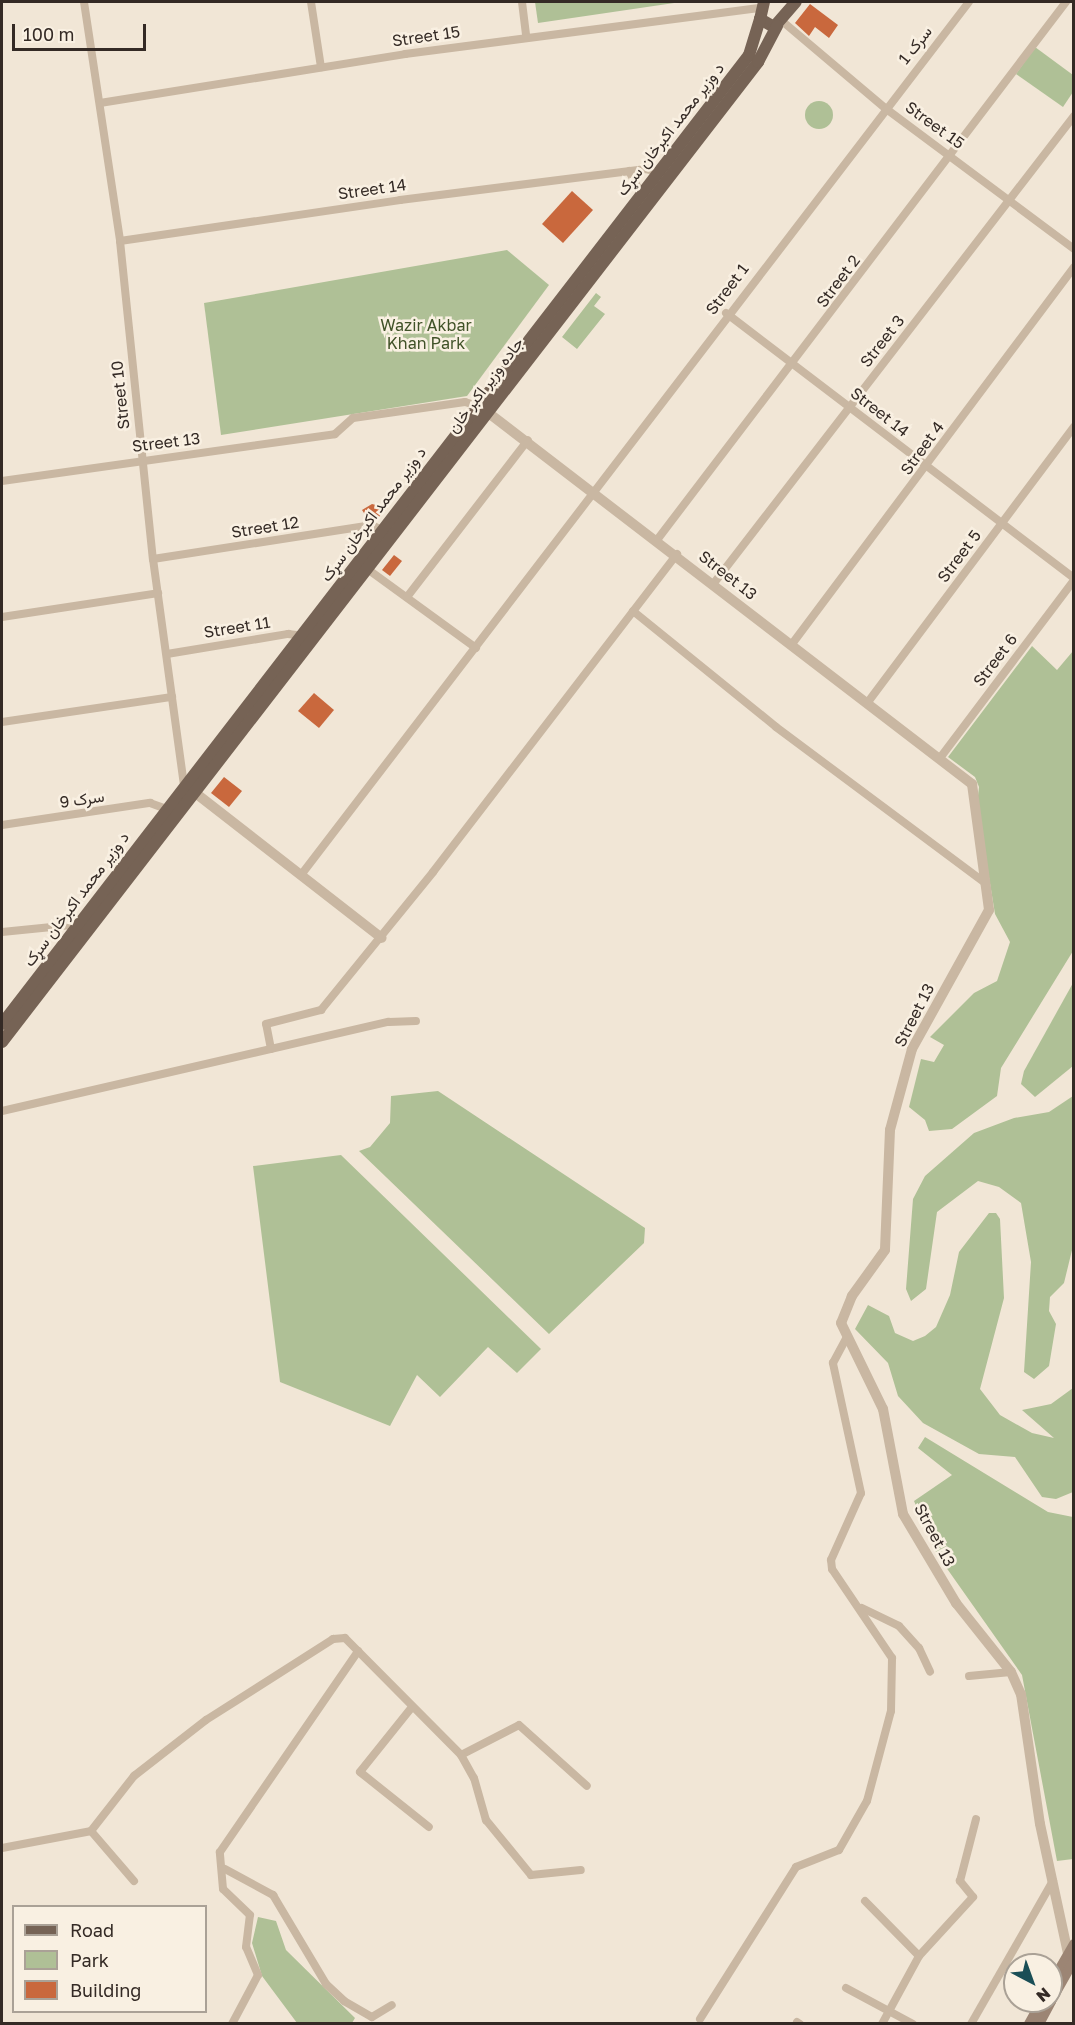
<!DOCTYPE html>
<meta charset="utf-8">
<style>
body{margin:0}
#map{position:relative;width:1075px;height:2025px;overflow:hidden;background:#f1e6d6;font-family:"Golos Text",Vazirmatn,sans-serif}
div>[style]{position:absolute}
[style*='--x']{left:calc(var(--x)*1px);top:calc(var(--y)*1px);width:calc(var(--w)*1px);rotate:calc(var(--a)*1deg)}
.green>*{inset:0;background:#afc096}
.round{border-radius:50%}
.building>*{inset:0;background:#c9683d}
.minor>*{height:8px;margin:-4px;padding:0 4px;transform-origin:4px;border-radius:4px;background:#c9b7a2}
.tertiary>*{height:10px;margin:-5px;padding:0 5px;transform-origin:5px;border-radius:5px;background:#c9b7a2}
.secondary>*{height:10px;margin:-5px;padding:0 5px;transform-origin:5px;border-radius:5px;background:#9c8574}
.primary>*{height:12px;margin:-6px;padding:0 6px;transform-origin:6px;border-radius:6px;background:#766355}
span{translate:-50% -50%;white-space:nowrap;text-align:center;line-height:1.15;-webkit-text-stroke:5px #f9f0e2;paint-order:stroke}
.street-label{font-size:16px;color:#342a25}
.park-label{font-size:16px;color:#405228}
.frame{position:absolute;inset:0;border:3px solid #342a25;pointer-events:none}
.legend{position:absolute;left:12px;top:1905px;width:195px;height:108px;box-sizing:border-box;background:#f9f0e2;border:2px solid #aaa196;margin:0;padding:8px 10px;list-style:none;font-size:18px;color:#342a25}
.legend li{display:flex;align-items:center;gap:12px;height:30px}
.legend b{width:30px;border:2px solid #aaa196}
.north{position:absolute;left:1003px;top:1953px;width:60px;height:60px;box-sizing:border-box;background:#f9f0e2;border:2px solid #aaa196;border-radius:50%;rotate:139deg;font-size:16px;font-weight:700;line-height:24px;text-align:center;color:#342a25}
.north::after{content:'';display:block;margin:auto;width:21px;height:27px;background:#1a4e56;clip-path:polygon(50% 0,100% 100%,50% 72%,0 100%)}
.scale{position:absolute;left:12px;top:24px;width:134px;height:27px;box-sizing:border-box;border:3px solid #342a25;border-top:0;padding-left:8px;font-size:18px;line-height:21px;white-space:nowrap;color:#342a25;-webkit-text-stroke:4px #f9f0e2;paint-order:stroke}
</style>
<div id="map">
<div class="green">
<div style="clip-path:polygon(535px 2px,681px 2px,538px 23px)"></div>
<div style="clip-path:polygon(1035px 47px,1073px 75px,1073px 92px,1063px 107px,1016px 74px)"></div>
<div class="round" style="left:805px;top:101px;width:28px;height:28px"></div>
<div style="clip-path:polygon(507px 250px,549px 285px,467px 396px,221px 435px,204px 303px)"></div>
<div style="clip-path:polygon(596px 293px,601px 297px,594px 306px,605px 314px,577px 349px,562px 337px)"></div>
<div style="clip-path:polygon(1032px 646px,1057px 670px,1073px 651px,1073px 951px,1001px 1068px,997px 1096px,952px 1129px,929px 1131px,925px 1120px,909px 1107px,921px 1059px,934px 1062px,944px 1045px,930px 1037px,974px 993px,997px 981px,1010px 942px,995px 914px,977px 804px,979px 787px,975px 777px,948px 757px)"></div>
<div style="clip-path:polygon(1073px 983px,1073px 1066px,1035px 1097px,1021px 1084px,1024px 1071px)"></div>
<div style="clip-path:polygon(438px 1091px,645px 1228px,644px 1243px,549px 1334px,359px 1151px,370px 1147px,390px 1123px,391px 1096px)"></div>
<div style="clip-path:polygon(1073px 1096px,1073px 1246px,1064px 1283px,1050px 1297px,1049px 1311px,1056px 1324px,1049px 1366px,1034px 1379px,1024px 1372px,1031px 1262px,1021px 1203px,999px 1187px,978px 1181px,937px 1212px,926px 1289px,911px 1301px,906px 1289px,913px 1199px,925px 1176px,974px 1133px,1014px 1118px,1049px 1112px)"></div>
<div style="clip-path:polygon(341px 1155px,541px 1349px,517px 1373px,488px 1347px,440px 1397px,417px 1375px,390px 1426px,280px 1382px,253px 1166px)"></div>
<div style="clip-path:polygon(989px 1213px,996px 1213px,1000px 1219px,1004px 1298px,980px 1389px,1000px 1415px,1032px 1433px,1054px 1438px,1022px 1410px,1051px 1404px,1073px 1388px,1073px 1492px,1056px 1499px,1042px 1497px,1015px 1457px,979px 1454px,923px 1423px,898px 1396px,888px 1363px,855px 1329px,868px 1305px,889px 1316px,895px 1333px,913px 1341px,925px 1336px,936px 1327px,950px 1295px,959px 1252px)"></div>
<div style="clip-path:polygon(925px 1437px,1048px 1512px,1073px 1517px,1073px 1859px,1057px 1861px,1022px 1675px,936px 1553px,914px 1501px,952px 1475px,918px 1448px)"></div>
<div style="clip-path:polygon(258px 1917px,276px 1921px,286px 1950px,355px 2018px,352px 2023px,297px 2023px,262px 1976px,252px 1943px)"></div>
</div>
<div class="building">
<div style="clip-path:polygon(810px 4px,838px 25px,829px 38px,815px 27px,809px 36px,795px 23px)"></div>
<div style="clip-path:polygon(572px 191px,593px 210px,563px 243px,542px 224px)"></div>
<div style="clip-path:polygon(372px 504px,388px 508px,376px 520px,368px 519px,362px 510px)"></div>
<div style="clip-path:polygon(394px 555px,402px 561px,390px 576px,382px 570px)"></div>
<div style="clip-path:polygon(314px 693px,334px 710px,319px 728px,298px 711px)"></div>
<div style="clip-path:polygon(224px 777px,242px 791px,229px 807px,211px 793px)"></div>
</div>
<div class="minor">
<div style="--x:84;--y:2;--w:242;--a:81.4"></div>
<div style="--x:120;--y:241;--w:320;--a:84.1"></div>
<div style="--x:153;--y:559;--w:228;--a:82.2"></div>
<div style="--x:311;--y:2;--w:66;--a:81.3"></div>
<div style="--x:522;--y:2;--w:35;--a:83"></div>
<div style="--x:782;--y:21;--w:135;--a:40.2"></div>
<div style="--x:885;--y:108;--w:236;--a:36.7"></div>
<div style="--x:100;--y:103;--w:309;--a:-9.1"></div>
<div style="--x:405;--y:54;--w:357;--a:-7.4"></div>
<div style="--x:629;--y:171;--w:26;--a:62"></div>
<div style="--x:120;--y:241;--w:283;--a:-8.3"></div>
<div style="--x:400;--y:200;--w:248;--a:-7.2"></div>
<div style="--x:646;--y:169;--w:12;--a:14"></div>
<div style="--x:726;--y:313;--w:437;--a:37.3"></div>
<div style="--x:2;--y:481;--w:336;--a:-8"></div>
<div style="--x:335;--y:434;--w:24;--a:-42"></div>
<div style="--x:353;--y:418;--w:113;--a:-8.1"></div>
<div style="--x:465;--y:402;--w:17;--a:17"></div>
<div style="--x:657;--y:540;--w:676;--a:-52.76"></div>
<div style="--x:153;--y:559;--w:222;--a:-8.8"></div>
<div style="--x:372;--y:525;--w:15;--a:28"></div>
<div style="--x:366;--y:568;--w:136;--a:36"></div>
<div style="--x:714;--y:583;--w:590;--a:-52.37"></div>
<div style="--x:407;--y:597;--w:198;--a:-52.4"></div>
<div style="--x:633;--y:611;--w:184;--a:39"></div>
<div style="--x:776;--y:727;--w:261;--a:36.7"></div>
<div style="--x:2;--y:617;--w:158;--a:-8.7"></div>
<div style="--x:792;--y:644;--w:471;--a:-53.2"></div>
<div style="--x:167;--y:654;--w:123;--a:-9.4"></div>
<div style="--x:288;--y:634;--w:17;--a:7"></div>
<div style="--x:868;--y:702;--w:344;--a:-53.2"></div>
<div style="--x:2;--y:722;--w:172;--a:-8.4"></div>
<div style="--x:940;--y:758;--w:223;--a:-53"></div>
<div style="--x:2;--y:825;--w:150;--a:-8.5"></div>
<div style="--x:150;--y:803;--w:23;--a:20"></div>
<div style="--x:301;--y:875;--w:1099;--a:-52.58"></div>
<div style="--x:2;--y:932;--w:80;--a:-5.7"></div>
<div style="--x:271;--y:1049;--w:25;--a:-101"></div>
<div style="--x:266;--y:1024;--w:57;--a:-14.3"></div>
<div style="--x:321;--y:1010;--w:178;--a:-50.9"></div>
<div style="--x:433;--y:872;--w:401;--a:-52.5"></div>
<div style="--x:2;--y:1111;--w:397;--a:-13"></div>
<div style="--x:389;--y:1022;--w:27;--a:-2"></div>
<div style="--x:862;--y:1608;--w:41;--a:25.9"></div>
<div style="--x:899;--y:1626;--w:30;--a:48"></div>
<div style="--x:919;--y:1648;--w:26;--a:65"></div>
<div style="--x:969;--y:1676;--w:42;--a:-5.4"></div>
<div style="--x:412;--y:1707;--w:83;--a:128.7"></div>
<div style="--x:360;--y:1772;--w:88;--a:38.6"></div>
<div style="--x:461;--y:1755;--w:65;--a:-27.3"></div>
<div style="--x:519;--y:1725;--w:91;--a:41.9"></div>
<div style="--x:91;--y:1831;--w:66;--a:49.3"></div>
<div style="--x:2;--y:1848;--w:91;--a:-10.8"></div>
<div style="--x:91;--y:1831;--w:70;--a:-52"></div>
<div style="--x:134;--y:1776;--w:91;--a:-37.9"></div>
<div style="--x:206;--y:1720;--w:151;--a:-32.5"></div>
<div style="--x:333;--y:1639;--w:12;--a:-5"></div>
<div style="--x:345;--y:1638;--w:165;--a:45.2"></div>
<div style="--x:461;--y:1755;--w:26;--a:61"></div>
<div style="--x:474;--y:1778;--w:44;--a:74.1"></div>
<div style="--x:486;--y:1820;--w:71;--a:50.7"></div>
<div style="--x:531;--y:1875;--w:50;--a:-5.7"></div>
<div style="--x:225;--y:1869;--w:55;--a:28.4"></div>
<div style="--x:273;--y:1895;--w:104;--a:59.2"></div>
<div style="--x:326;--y:1984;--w:25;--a:43"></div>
<div style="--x:344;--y:2001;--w:32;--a:30"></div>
<div style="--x:372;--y:2017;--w:23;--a:-31"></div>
<div style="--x:865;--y:1901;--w:77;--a:45.5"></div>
<div style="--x:846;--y:1988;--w:76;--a:28.2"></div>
<div style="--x:700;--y:2019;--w:180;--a:-57.7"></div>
<div style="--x:796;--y:1867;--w:46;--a:-21.6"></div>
<div style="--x:839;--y:1850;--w:56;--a:-60.3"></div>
<div style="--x:867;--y:1801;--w:93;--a:-75.1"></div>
<div style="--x:891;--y:1711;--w:53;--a:-88.9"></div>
<div style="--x:892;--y:1658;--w:107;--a:-124"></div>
<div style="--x:832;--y:1569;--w:9;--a:-96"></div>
<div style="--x:831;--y:1560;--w:73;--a:-65.9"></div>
<div style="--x:861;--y:1493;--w:133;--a:-102.2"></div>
<div style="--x:833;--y:1363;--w:30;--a:-62"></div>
<div style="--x:797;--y:2022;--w:4;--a:34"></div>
<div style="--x:232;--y:2024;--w:55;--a:-62"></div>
<div style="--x:258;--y:1975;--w:30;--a:-113"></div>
<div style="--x:246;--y:1947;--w:32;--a:-83"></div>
<div style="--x:250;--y:1915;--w:37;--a:-136"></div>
<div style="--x:223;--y:1889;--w:37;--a:-95"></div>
<div style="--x:220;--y:1852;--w:244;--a:-55.5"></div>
<div style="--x:882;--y:2024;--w:77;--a:-61.4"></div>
<div style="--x:919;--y:1956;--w:80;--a:-47.5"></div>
<div style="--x:973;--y:1897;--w:21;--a:-129"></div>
<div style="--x:960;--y:1881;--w:64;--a:-75.5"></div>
<div style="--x:971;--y:2024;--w:165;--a:-60.2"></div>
</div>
<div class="tertiary">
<div style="--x:486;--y:411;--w:613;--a:37.51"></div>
<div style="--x:972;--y:784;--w:127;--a:82.3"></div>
<div style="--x:989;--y:910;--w:159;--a:119"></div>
<div style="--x:912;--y:1049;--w:84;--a:105.2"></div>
<div style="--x:890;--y:1130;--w:120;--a:92.4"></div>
<div style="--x:885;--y:1250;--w:57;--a:125.7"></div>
<div style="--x:852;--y:1296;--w:29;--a:112"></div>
<div style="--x:841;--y:1323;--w:96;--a:64"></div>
<div style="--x:883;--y:1409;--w:107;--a:79.2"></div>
<div style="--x:903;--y:1514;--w:104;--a:59.2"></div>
<div style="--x:956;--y:1603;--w:88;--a:51.4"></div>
<div style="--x:1011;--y:1672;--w:24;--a:66"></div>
<div style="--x:1021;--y:1694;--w:131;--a:81.7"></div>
<div style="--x:1040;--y:1824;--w:132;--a:77.8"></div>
<div style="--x:189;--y:788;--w:244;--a:37.9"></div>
</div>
<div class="secondary">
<div style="--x:1051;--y:1984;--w:46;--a:-60.1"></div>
<div style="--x:1051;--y:2001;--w:47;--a:-60.7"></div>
<div style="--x:1029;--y:2024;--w:26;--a:-61"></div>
<div style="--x:1039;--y:2024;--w:26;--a:-62"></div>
</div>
<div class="primary">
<div style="--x:764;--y:2;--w:17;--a:103"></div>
<div style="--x:760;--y:19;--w:16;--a:30"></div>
<div style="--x:774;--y:27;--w:33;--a:-49"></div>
<div style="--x:2;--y:1024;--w:1224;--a:-52.37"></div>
<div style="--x:749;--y:55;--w:38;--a:-73"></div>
<div style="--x:2;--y:1042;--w:1238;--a:-52.35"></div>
<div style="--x:758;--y:62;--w:41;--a:-62.2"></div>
</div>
<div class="street-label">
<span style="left:426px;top:36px;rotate:-8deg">Street 15</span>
<span style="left:915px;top:45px;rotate:-52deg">سرک 1</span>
<span style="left:935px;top:125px;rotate:36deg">Street 15</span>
<span style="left:670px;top:129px;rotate:-52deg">د وزیر محمد اکبرخان سړک</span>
<span style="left:372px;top:189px;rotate:-8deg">Street 14</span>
<span style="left:838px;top:281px;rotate:-53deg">Street 2</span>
<span style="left:727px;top:289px;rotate:-53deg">Street 1</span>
<span style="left:882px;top:341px;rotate:-52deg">Street 3</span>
<span style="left:485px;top:385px;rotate:-53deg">جاده وزیر اکبر خان</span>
<span style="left:120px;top:395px;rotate:-96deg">Street 10</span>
<span style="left:880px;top:412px;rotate:38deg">Street 14</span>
<span style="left:166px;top:442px;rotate:-7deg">Street 13</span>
<span style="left:922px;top:448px;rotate:-54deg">Street 4</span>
<span style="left:373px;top:514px;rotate:-53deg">د وزیر محمد اکبرخان سړک</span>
<span style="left:265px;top:527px;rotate:-9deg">Street 12</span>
<span style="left:959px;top:556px;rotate:-53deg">Street 5</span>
<span style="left:728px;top:575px;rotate:38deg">Street 13</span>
<span style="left:237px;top:627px;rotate:-9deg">Street 11</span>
<span style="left:995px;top:660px;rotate:-53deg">Street 6</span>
<span style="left:82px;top:799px;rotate:-8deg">سرک 9</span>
<span style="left:76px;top:899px;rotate:-53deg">د وزیر محمد اکبرخان سړک</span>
<span style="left:914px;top:1015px;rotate:-63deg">Street 13</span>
<span style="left:935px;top:1535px;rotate:62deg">Street 13</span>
</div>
<div class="park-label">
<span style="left:426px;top:334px">Wazir Akbar<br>Khan Park</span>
</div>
<div class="frame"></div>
<ul class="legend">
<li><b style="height:8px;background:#766355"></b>Road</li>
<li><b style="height:16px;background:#afc096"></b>Park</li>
<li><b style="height:16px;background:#c9683d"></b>Building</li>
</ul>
<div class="north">N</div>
<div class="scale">100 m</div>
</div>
